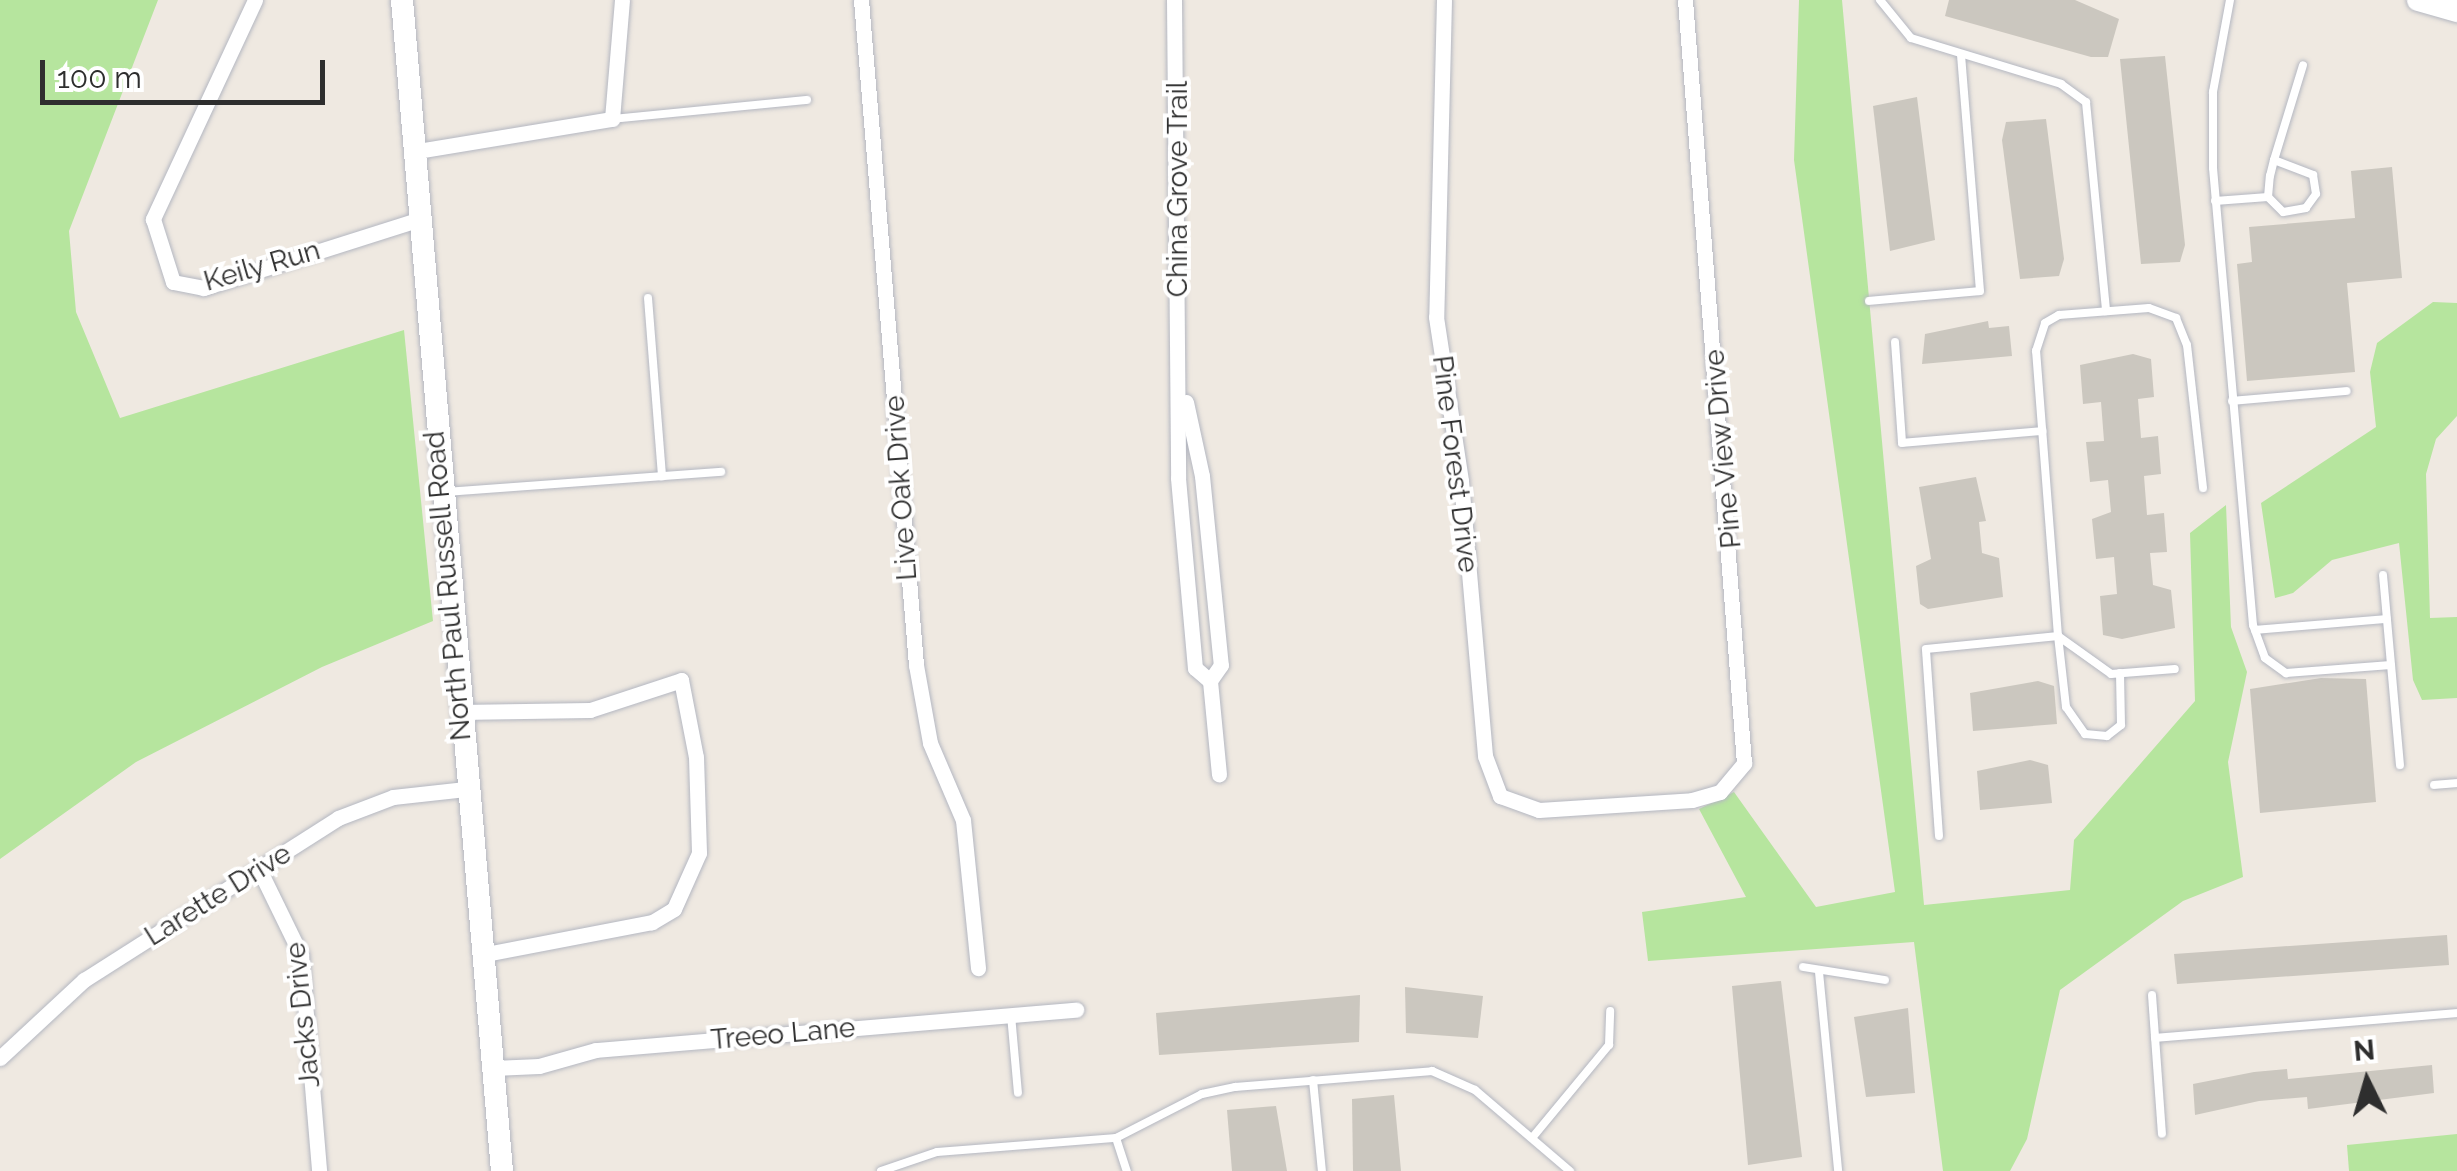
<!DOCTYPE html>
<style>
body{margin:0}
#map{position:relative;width:2457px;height:1171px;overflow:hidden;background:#efe9e1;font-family:Raleway,sans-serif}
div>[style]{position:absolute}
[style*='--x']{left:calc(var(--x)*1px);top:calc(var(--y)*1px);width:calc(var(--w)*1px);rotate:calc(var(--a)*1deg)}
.green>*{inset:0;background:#b6e59e}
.building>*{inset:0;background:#cbc7bf}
.roads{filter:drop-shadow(0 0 2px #b4b7c1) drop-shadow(0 0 2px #b4b7c1)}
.lane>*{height:8px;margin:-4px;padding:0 4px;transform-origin:4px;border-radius:4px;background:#fff}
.street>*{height:15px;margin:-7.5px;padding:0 7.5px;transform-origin:7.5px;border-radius:7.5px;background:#fff}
.secondary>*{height:22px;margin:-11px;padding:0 11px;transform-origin:11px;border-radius:11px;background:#fff}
span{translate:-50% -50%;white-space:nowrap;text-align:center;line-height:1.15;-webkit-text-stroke:8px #fff;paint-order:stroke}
.street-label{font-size:28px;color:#2e2e2e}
.north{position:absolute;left:2317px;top:1031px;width:100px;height:100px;-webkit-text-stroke:8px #fff;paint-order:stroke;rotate:355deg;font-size:28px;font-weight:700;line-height:40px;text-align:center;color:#2e2e2e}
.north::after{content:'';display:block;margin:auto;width:35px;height:45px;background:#2e2e2e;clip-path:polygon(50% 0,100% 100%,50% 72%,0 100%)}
.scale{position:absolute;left:40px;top:60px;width:285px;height:45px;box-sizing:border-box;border:5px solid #2e2e2e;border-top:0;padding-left:12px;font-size:30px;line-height:35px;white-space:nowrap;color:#2e2e2e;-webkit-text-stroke:8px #fff;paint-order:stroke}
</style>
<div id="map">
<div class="green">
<div style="clip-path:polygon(0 0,158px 0,69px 231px,76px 312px,120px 418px,404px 330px,433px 621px,322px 667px,136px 762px,0 859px)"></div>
<div style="clip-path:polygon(1799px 0,1842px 0,1924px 905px,2070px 890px,2074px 840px,2195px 701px,2190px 533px,2226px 505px,2231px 627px,2247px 672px,2228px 762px,2243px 877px,2183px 901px,2060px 990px,2027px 1139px,2010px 1171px,1943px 1171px,1914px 942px,1648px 961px,1642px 912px,1746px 897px,1699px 809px,1734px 792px,1816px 907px,1895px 892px,1794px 160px)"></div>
<div style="clip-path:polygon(2433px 302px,2457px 303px,2457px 416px,2436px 439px,2426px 474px,2430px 618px,2457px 617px,2457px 698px,2422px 700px,2413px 680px,2399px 543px,2332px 560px,2293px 593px,2275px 598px,2261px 503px,2376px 427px,2370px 372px,2377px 343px)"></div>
<div style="clip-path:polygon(2457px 1134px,2457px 1171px,2349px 1171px,2347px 1145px)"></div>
</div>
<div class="building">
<div style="clip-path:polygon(1949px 0,2075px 0,2119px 19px,2108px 57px,2091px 57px,1945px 16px)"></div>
<div style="clip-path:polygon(2165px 56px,2185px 245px,2180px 262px,2141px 264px,2120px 59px)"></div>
<div style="clip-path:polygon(1917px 97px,1935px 240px,1890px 251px,1873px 106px)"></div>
<div style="clip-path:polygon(2046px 119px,2064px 259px,2059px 276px,2020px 279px,2002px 140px,2006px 122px)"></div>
<div style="clip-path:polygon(2392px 167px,2402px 278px,2347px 283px,2355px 372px,2247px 381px,2237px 264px,2252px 262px,2249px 227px,2355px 218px,2351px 171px)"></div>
<div style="clip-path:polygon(1988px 321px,1989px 328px,2009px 326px,2012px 356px,1922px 364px,1925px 334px)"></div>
<div style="clip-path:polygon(2133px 354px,2151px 359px,2154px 397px,2138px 399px,2141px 438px,2158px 436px,2161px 474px,2144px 476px,2147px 515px,2164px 513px,2167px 552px,2150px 553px,2153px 585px,2171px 590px,2175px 628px,2122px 639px,2103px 635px,2100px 596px,2117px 594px,2114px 557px,2096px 559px,2092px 519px,2111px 512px,2108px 480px,2090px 482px,2086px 442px,2104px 441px,2101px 402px,2083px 404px,2080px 365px)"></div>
<div style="clip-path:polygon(1976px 477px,1986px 521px,1979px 522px,1982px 553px,1999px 558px,2003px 597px,1928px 609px,1920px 604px,1916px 566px,1931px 559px,1919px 487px)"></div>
<div style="clip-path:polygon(2321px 678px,2366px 679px,2376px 802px,2260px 813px,2250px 689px)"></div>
<div style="clip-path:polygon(2038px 681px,2054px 686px,2057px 724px,1973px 731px,1970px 693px)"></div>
<div style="clip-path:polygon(2030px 760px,2048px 765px,2052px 803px,1980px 810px,1977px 771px)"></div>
<div style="clip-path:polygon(2447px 935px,2449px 965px,2177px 984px,2174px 954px)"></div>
<div style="clip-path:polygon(1781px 981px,1802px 1157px,1748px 1165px,1732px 986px)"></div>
<div style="clip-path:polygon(1405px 987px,1483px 996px,1478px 1038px,1406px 1033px)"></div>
<div style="clip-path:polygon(1360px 995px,1359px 1042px,1159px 1055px,1156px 1013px)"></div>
<div style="clip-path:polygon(1908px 1008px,1915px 1093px,1866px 1097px,1854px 1017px)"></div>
<div style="clip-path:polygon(2432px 1065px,2434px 1093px,2308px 1109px,2307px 1097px,2259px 1101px,2195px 1115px,2193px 1084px,2254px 1072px,2287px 1069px,2288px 1079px)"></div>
<div style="clip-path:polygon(1394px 1095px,1401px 1171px,1353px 1171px,1352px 1099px)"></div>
<div style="clip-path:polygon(1276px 1106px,1287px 1171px,1232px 1171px,1227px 1110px)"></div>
</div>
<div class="roads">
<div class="lane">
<div style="--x:1880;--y:0;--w:49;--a:50.8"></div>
<div style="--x:1911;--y:38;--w:157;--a:17"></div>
<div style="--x:2061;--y:84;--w:31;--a:36"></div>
<div style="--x:2086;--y:102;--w:210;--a:84.5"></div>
<div style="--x:2230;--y:0;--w:94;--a:100.5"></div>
<div style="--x:2213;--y:92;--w:76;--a:90"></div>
<div style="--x:2213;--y:168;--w:459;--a:85"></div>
<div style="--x:2253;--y:625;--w:35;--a:70"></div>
<div style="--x:2265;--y:658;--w:26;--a:36"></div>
<div style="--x:2286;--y:673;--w:105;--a:-4.4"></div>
<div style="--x:612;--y:119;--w:196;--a:-5.6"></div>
<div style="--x:2274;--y:160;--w:42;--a:21"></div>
<div style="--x:2313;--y:175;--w:19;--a:81"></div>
<div style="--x:2316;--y:194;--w:17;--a:126"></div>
<div style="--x:2306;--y:208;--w:23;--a:170"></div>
<div style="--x:2283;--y:212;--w:21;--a:-135"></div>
<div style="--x:2268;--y:197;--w:21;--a:-85"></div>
<div style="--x:2270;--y:176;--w:16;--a:-76"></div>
<div style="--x:2274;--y:160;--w:99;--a:-73"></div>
<div style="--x:2215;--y:201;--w:53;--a:-4.3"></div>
<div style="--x:648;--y:298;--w:179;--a:85.5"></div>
<div style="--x:1869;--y:301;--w:111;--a:-5.1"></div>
<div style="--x:1980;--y:291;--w:236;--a:-94.6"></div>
<div style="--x:1895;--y:342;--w:101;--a:86"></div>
<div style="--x:1902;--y:443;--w:141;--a:-4.9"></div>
<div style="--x:2232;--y:401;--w:115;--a:-5"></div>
<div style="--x:446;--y:492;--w:276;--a:-4.2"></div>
<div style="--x:2383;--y:575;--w:191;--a:84.9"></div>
<div style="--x:2255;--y:630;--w:132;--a:-4.8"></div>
<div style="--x:2120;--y:673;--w:52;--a:88.9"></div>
<div style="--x:2121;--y:725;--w:18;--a:142"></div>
<div style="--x:2107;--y:736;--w:22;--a:-175"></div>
<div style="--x:2085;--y:734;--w:33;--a:-125"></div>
<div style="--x:2066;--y:707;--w:71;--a:-96.4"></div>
<div style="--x:2058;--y:636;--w:286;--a:-94.4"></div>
<div style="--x:2036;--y:351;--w:29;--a:-72"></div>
<div style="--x:2045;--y:323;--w:16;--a:-30"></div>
<div style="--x:2059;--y:315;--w:90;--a:-4.4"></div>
<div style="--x:2149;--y:308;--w:29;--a:20"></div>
<div style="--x:2176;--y:318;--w:29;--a:68"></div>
<div style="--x:2187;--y:345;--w:144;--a:83.6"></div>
<div style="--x:2434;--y:785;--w:23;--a:-5"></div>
<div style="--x:1939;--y:836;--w:187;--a:-94"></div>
<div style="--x:1926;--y:649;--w:133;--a:-5.6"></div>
<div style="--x:2058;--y:636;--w:65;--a:35.6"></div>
<div style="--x:2111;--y:674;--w:64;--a:-4.5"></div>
<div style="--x:1803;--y:967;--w:83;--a:9"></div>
<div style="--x:1819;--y:972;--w:200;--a:84.5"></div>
<div style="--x:2152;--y:995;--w:139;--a:85.9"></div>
<div style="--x:1011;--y:1015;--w:78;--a:84.9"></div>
<div style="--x:2155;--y:1038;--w:303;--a:-4.7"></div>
<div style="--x:1313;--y:1080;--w:91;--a:84.4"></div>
<div style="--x:1116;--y:1138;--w:35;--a:72"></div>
<div style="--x:1532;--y:1138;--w:121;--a:-50.4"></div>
<div style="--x:1609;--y:1045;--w:34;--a:-88"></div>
<div style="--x:881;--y:1171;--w:59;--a:-18.7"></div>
<div style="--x:937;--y:1152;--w:180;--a:-4.5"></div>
<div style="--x:1116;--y:1138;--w:97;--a:-27.1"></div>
<div style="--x:1202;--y:1094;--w:34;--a:-12"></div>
<div style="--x:1235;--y:1087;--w:198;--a:-4.6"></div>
<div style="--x:1432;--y:1071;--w:47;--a:23.8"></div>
<div style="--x:1475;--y:1090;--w:125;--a:40.5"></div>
</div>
<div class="street">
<div style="--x:255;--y:0;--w:242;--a:115"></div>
<div style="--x:153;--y:219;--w:66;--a:72.4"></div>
<div style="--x:173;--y:282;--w:31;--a:11"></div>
<div style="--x:203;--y:288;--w:225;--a:-17.6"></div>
<div style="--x:861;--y:0;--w:667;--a:85.27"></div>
<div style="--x:916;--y:665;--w:79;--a:79.8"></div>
<div style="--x:930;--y:743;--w:84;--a:66.8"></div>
<div style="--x:963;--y:820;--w:149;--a:84.2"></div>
<div style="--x:1174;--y:0;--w:478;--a:89.5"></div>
<div style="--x:1178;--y:478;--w:191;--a:84.9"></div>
<div style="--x:1195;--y:668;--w:20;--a:41"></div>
<div style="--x:1444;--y:0;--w:317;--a:91.4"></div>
<div style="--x:1436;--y:317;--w:166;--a:81.3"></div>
<div style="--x:1461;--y:481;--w:276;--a:85"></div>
<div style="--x:1485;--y:756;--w:43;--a:69.4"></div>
<div style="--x:1500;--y:796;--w:41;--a:19.7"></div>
<div style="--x:1539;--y:810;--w:153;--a:-3.7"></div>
<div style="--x:1692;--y:800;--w:29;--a:-16"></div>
<div style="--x:1720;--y:792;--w:38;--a:-50"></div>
<div style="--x:1744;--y:763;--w:765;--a:-94.42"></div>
<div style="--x:412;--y:152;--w:203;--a:-9.4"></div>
<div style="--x:612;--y:119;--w:119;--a:-85.2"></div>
<div style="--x:1186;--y:402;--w:76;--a:77.8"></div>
<div style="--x:1202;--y:476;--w:190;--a:84.3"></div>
<div style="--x:1221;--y:665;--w:19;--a:125"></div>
<div style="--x:1210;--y:681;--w:94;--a:84.5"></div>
<div style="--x:459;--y:712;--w:131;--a:-0.9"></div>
<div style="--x:590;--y:710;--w:96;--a:-18.2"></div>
<div style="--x:681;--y:680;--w:78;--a:79"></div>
<div style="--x:696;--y:757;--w:96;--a:88.2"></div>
<div style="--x:699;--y:853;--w:61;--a:114.1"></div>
<div style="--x:674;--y:909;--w:26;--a:149"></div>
<div style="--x:652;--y:922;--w:175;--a:169.1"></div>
<div style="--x:259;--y:869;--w:96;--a:64"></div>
<div style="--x:301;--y:955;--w:217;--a:85.2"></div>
<div style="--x:0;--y:1058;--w:115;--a:-42.9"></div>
<div style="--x:84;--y:980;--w:301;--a:-32.5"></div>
<div style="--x:338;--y:818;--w:59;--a:-20.9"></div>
<div style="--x:393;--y:797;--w:73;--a:-6.3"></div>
<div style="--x:493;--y:1068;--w:46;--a:-2.5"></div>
<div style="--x:539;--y:1066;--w:59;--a:-15.7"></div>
<div style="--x:596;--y:1050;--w:482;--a:-4.8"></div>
</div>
<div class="secondary">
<div style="--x:402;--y:0;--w:1175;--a:85.12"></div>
<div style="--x:2418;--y:0;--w:41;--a:15.8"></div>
</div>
</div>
<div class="street-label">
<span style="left:1178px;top:189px;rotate:-90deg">China Grove Trail</span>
<span style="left:262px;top:266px;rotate:-16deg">Keily Run</span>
<span style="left:1723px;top:449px;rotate:-95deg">Pine View Drive</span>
<span style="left:1455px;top:464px;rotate:83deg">Pine Forest Drive</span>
<span style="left:901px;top:488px;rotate:-94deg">Live Oak Drive</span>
<span style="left:448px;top:586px;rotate:-95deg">North Paul Russell Road</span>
<span style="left:218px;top:895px;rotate:-32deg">Larette Drive</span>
<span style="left:303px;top:1015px;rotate:-96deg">Jacks Drive</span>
<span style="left:783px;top:1034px;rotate:-5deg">Treeo Lane</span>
</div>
<div class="north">N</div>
<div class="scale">100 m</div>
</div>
